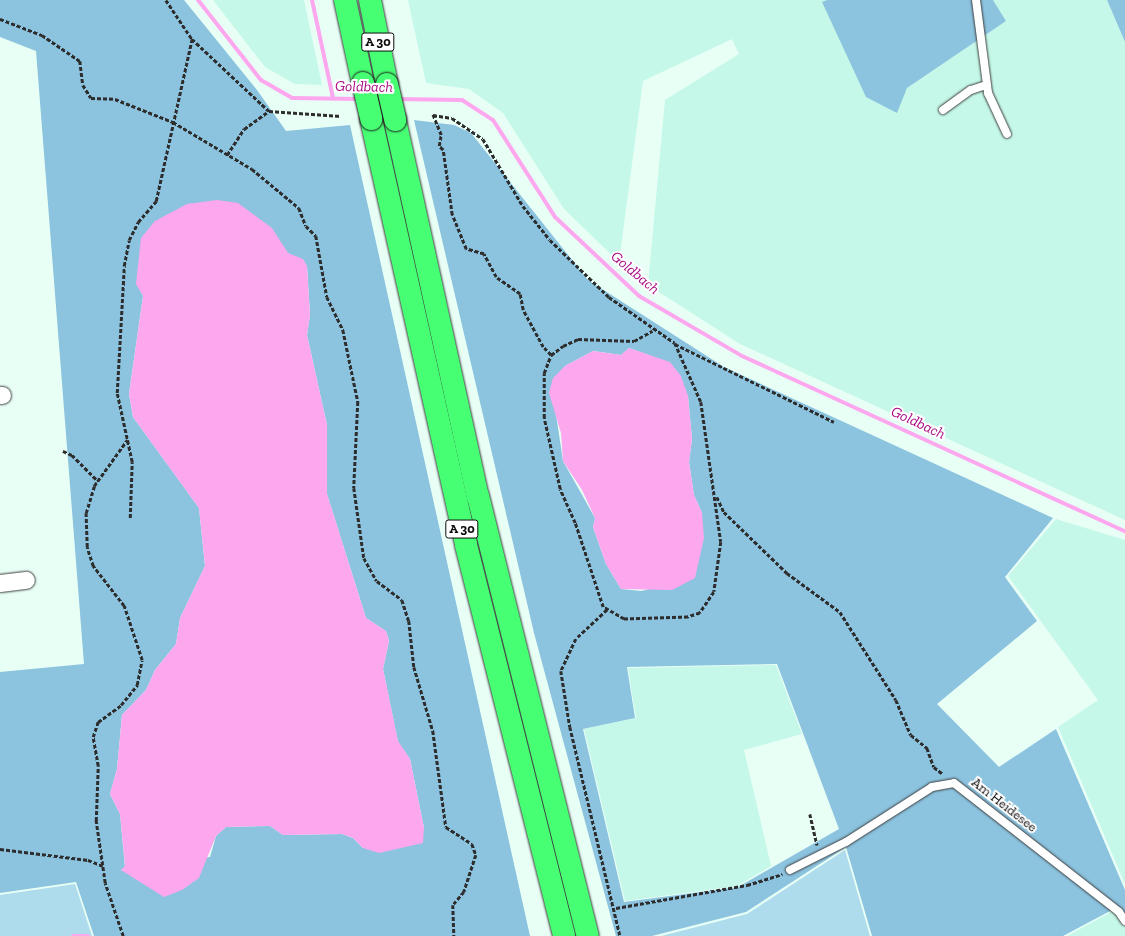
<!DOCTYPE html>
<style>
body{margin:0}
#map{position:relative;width:1125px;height:936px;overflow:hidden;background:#e8fff6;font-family:"Zilla Slab",serif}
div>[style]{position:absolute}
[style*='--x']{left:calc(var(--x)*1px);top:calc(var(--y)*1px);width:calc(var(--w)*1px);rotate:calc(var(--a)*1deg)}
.farmland>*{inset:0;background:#c5f8e9}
.green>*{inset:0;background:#aedced}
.forest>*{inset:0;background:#8cc3df}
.water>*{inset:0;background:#fca7ee}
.stream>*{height:4px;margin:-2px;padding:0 2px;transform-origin:2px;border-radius:2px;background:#fca7ee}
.path>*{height:2.5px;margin-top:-1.25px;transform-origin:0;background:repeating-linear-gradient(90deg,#2d2d2d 0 4px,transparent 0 6px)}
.roads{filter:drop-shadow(0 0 1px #3e3e3e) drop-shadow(0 0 1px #3e3e3e)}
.lane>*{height:8px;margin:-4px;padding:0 4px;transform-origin:4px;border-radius:4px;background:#fff}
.street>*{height:17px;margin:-8.5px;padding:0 8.5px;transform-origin:8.5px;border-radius:8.5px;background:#fff}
.highway>*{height:22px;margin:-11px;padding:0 11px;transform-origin:11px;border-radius:11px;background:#46ff73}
.bridges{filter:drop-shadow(0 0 1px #1c1c1c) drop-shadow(0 0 1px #1c1c1c)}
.highway-bridge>*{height:22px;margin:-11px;padding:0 11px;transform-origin:11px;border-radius:11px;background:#46ff73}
span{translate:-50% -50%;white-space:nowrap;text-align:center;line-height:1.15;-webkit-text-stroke:4px #fff;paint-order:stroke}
.shield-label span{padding:1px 3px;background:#fff;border:1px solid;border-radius:3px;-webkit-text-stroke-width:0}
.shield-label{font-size:13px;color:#0b0b0b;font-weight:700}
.street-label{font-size:14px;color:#0b0b0b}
.water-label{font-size:15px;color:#a70983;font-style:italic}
</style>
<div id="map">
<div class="farmland">
<div style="clip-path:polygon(213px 0,304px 0,322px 85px,295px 84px,265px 67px)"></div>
<div style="clip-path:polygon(408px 0,827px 0,823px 2px,907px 88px,1006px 21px,993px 0,1107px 0,1125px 42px,1125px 520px,740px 344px,648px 285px,665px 100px,739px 54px,732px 39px,643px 81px,619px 262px,564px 209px,503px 113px,469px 89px,426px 83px)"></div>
<div style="clip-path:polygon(1056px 519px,1125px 540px,1125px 884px,1058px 727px,1098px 700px,1008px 576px)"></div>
<div style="clip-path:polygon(776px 665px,802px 734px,744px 750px,771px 866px,737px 886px,625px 901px,584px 729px,636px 718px,628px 668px)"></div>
<div style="clip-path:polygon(1113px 911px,1125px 920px,1125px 936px,1067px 936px)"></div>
</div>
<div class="green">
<div style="clip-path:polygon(845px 850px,870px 936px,661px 936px,747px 914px)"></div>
<div style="clip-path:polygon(75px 884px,92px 936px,0 936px,0 895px)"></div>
</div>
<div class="forest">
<div style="clip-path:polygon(evenodd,0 0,184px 0,257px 90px,286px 131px,350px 125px,530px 936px,94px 936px,76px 882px,0 893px,0 672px,84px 664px,36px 51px,0 37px,0 0,288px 253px,307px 266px,310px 315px,307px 335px,327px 425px,327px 494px,366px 618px,386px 631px,389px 641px,383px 669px,398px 742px,410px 759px,424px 828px,363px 848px,353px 838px,342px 834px,283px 835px,270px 826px,226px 827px,216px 836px,210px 857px,121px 871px,125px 867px,120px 814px,110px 794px,117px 769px,122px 715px,146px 690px,155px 670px,176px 644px,180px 618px,205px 566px,199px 508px,133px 417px,129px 394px,143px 296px,137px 284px,288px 253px)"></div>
<div style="clip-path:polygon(827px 0,993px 0,1006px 21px,907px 88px,897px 113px,866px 97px,822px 2px)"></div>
<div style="clip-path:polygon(1107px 0,1125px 0,1125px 42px)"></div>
<div style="clip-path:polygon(evenodd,414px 120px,454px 125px,471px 133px,588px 280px,724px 367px,1053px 518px,1005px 577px,1037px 621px,937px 704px,999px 767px,1056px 729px,1125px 890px,1125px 918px,1112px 910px,1063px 936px,872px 936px,846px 847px,746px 912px,652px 936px,616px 936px,534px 633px,414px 120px,629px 348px,654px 357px,688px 396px,692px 439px,689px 462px,694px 495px,702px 513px,701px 532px,650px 589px,641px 591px,621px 589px,606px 564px,593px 527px,595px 518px,563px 461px,554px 401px,565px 366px,593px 351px,621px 355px,629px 348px,414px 120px,777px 664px,839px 829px,738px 887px,624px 902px,583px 729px,635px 718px,627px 667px,777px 664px)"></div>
</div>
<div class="water">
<div style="clip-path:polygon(217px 200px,238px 203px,272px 228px,288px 253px,303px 259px,307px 266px,310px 315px,307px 335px,327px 425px,327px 494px,366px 618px,386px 631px,389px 641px,383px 669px,398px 741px,410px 759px,424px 828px,423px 843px,379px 853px,363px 848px,353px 838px,342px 834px,283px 835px,270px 826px,226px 827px,216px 836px,199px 878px,182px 890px,164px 897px,121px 870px,125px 866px,120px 814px,110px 794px,117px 769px,122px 715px,146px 690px,155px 670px,176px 644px,180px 618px,205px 566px,199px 508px,133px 417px,129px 394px,143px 296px,136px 284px,141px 238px,155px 221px,187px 204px)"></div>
<div style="clip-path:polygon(629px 348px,670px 362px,681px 376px,688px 396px,692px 439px,689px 462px,694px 495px,702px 513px,704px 538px,695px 578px,672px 590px,621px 589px,606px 564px,593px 527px,595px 518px,582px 490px,563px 461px,561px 433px,549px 393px,553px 378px,565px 366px,593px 351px,621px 355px)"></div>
</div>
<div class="stream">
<div style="--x:198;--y:0;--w:102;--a:51.8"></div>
<div style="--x:261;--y:80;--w:36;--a:30"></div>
<div style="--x:292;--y:98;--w:68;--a:0.8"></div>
<div style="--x:312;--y:0;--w:100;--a:77.9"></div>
<div style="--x:397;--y:99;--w:65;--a:0.9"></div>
<div style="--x:462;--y:100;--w:37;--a:33"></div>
<div style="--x:493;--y:120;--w:115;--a:57.4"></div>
<div style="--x:555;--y:217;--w:115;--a:43.2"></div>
<div style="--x:639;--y:296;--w:119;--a:30.2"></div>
<div style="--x:742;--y:356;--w:421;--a:24.6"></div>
<div style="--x:73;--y:936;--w:15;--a:0"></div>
</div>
<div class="path">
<div style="--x:166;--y:0;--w:47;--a:56.3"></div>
<div style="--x:192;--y:39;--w:105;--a:43.1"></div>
<div style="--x:269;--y:111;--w:72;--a:4"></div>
<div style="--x:0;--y:19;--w:45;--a:20.9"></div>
<div style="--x:42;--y:35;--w:46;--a:34.4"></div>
<div style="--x:80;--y:61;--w:24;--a:83"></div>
<div style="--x:83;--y:85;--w:15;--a:58"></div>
<div style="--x:91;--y:98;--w:24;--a:2"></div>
<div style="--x:115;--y:99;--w:62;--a:21.6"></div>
<div style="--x:173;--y:122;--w:92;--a:30.7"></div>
<div style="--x:252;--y:169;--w:61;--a:39.7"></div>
<div style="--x:299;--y:208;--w:19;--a:69"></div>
<div style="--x:306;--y:226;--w:14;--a:45"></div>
<div style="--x:316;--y:236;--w:62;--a:79.8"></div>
<div style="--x:327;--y:297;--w:37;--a:64"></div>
<div style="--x:343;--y:330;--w:74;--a:78.2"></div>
<div style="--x:358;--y:402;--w:86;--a:92.7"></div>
<div style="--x:354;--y:488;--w:71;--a:81.9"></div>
<div style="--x:364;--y:558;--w:26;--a:61"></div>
<div style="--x:377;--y:581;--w:31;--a:37"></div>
<div style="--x:402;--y:600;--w:22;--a:72"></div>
<div style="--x:409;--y:621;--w:46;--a:83.8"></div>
<div style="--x:414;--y:667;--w:67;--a:73.5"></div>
<div style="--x:433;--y:731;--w:97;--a:82.3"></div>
<div style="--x:446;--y:827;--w:31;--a:33"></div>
<div style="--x:472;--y:844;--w:12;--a:70"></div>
<div style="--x:476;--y:855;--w:39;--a:108"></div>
<div style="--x:464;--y:892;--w:17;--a:130"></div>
<div style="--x:453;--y:905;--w:31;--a:88"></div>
<div style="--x:227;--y:155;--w:31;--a:-57"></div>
<div style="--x:244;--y:129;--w:31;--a:-36"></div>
<div style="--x:675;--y:344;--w:177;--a:26.1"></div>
<div style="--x:551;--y:355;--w:11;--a:-135"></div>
<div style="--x:543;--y:347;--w:42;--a:-118.4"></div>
<div style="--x:523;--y:310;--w:16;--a:-101"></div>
<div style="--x:520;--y:294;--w:29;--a:-145"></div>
<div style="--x:496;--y:277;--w:26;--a:-118"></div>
<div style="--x:484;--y:254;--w:19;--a:-164"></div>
<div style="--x:466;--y:249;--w:37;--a:-112"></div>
<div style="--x:452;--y:215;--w:66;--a:-97.9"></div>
<div style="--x:443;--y:150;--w:6;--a:-135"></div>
<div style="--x:439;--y:146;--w:11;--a:-80"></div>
<div style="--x:441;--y:135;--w:22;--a:-112"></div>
<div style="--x:433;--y:115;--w:19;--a:9"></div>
<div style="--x:452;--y:118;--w:37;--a:34"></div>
<div style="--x:483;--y:139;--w:78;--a:59.2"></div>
<div style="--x:523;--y:206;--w:43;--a:51.5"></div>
<div style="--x:550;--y:240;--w:82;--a:44"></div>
<div style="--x:609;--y:297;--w:80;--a:34.9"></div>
<div style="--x:675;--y:343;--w:64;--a:66.2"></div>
<div style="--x:701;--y:402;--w:141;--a:81.9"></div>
<div style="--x:721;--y:542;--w:50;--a:98"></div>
<div style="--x:714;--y:592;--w:25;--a:124"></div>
<div style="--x:700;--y:613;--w:13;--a:162"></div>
<div style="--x:688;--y:617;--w:64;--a:178.2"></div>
<div style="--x:624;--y:619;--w:24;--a:-150"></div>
<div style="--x:603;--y:607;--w:89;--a:-108.4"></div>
<div style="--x:575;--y:523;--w:37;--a:-114"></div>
<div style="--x:560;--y:489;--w:73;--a:-102.7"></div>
<div style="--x:544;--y:418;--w:45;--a:-90"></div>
<div style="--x:544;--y:373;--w:19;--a:-69"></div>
<div style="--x:551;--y:355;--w:15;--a:-37"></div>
<div style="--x:563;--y:346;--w:17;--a:-25"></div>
<div style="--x:578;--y:339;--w:56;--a:2"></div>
<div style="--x:634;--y:341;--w:21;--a:-29"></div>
<div style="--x:63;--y:451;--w:10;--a:24"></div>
<div style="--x:72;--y:455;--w:37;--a:45"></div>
<div style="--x:717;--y:497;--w:17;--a:65"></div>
<div style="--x:724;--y:512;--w:88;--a:44.1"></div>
<div style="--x:787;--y:573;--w:66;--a:36.3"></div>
<div style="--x:840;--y:612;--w:104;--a:57.5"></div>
<div style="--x:896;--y:700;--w:38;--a:67"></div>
<div style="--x:911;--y:735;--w:21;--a:39"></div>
<div style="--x:927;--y:748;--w:20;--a:70"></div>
<div style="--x:934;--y:767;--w:11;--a:38"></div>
<div style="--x:130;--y:518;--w:56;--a:-88"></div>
<div style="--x:132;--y:462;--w:71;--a:-102.3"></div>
<div style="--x:117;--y:393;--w:127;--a:-86.8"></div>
<div style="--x:124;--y:266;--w:26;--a:-79"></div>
<div style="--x:129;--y:240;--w:20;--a:-63"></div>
<div style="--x:138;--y:222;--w:28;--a:-49"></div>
<div style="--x:156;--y:201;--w:166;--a:-77.5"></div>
<div style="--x:607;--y:610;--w:42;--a:136.9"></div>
<div style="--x:576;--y:639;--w:35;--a:115"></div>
<div style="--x:561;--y:671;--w:57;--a:80.9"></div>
<div style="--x:570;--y:727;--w:215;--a:76.5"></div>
<div style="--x:810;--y:814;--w:32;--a:77"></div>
<div style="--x:0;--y:849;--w:89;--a:7.1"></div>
<div style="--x:88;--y:860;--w:16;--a:22"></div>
<div style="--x:616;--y:908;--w:133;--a:-10"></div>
<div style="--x:747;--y:885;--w:37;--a:-17"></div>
<div style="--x:123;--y:936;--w:56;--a:-108.8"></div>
<div style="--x:105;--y:883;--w:63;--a:-98.3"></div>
<div style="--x:96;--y:821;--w:55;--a:-87.9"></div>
<div style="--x:98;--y:766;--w:29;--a:-100"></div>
<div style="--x:93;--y:737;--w:16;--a:-72"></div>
<div style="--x:98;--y:722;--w:29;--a:-36"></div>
<div style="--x:121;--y:705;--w:26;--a:-51"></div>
<div style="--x:137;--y:685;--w:25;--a:-79"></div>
<div style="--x:142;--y:660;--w:57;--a:-108.4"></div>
<div style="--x:124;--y:606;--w:51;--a:-127.8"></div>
<div style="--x:93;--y:566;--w:20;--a:-108"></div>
<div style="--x:87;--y:547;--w:34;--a:-92"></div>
<div style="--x:86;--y:513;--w:28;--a:-73"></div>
<div style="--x:94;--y:486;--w:57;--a:-54.3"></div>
</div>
<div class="roads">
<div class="lane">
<div style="--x:976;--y:0;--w:94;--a:82.6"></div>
<div style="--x:988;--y:93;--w:45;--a:65.1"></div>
<div style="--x:943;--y:110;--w:34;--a:-36"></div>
<div style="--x:971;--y:90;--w:16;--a:-18"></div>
<div style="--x:790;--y:870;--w:63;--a:-26.6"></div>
<div style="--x:846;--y:842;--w:102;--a:-32.6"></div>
<div style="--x:932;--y:787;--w:22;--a:-10"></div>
<div style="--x:954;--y:783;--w:209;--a:38"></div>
<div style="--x:1119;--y:912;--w:11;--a:56"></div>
</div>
<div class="street">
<div style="--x:0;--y:395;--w:2;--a:0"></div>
<div style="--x:0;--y:583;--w:26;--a:-7"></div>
</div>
<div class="highway">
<div style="--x:345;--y:0;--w:85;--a:77.8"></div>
<div style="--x:370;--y:0;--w:86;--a:78.6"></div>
<div style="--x:371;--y:119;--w:436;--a:77.4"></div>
<div style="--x:466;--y:545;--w:403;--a:75.9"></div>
<div style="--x:395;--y:120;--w:385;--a:77.6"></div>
<div style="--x:478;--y:496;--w:454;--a:76"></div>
</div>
</div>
<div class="bridges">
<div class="highway-bridge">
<div style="--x:363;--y:83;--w:37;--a:77"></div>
<div style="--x:387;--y:84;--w:37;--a:77"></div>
</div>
</div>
<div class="shield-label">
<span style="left:378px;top:42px">A 30</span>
<span style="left:462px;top:529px">A 30</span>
</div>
<div class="street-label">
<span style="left:1004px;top:805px;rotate:38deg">Am Heidesee</span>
</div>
<div class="water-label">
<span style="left:364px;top:87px;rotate:1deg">Goldbach</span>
<span style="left:635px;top:273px;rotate:40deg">Goldbach</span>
<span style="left:918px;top:423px;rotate:25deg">Goldbach</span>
</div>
</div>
